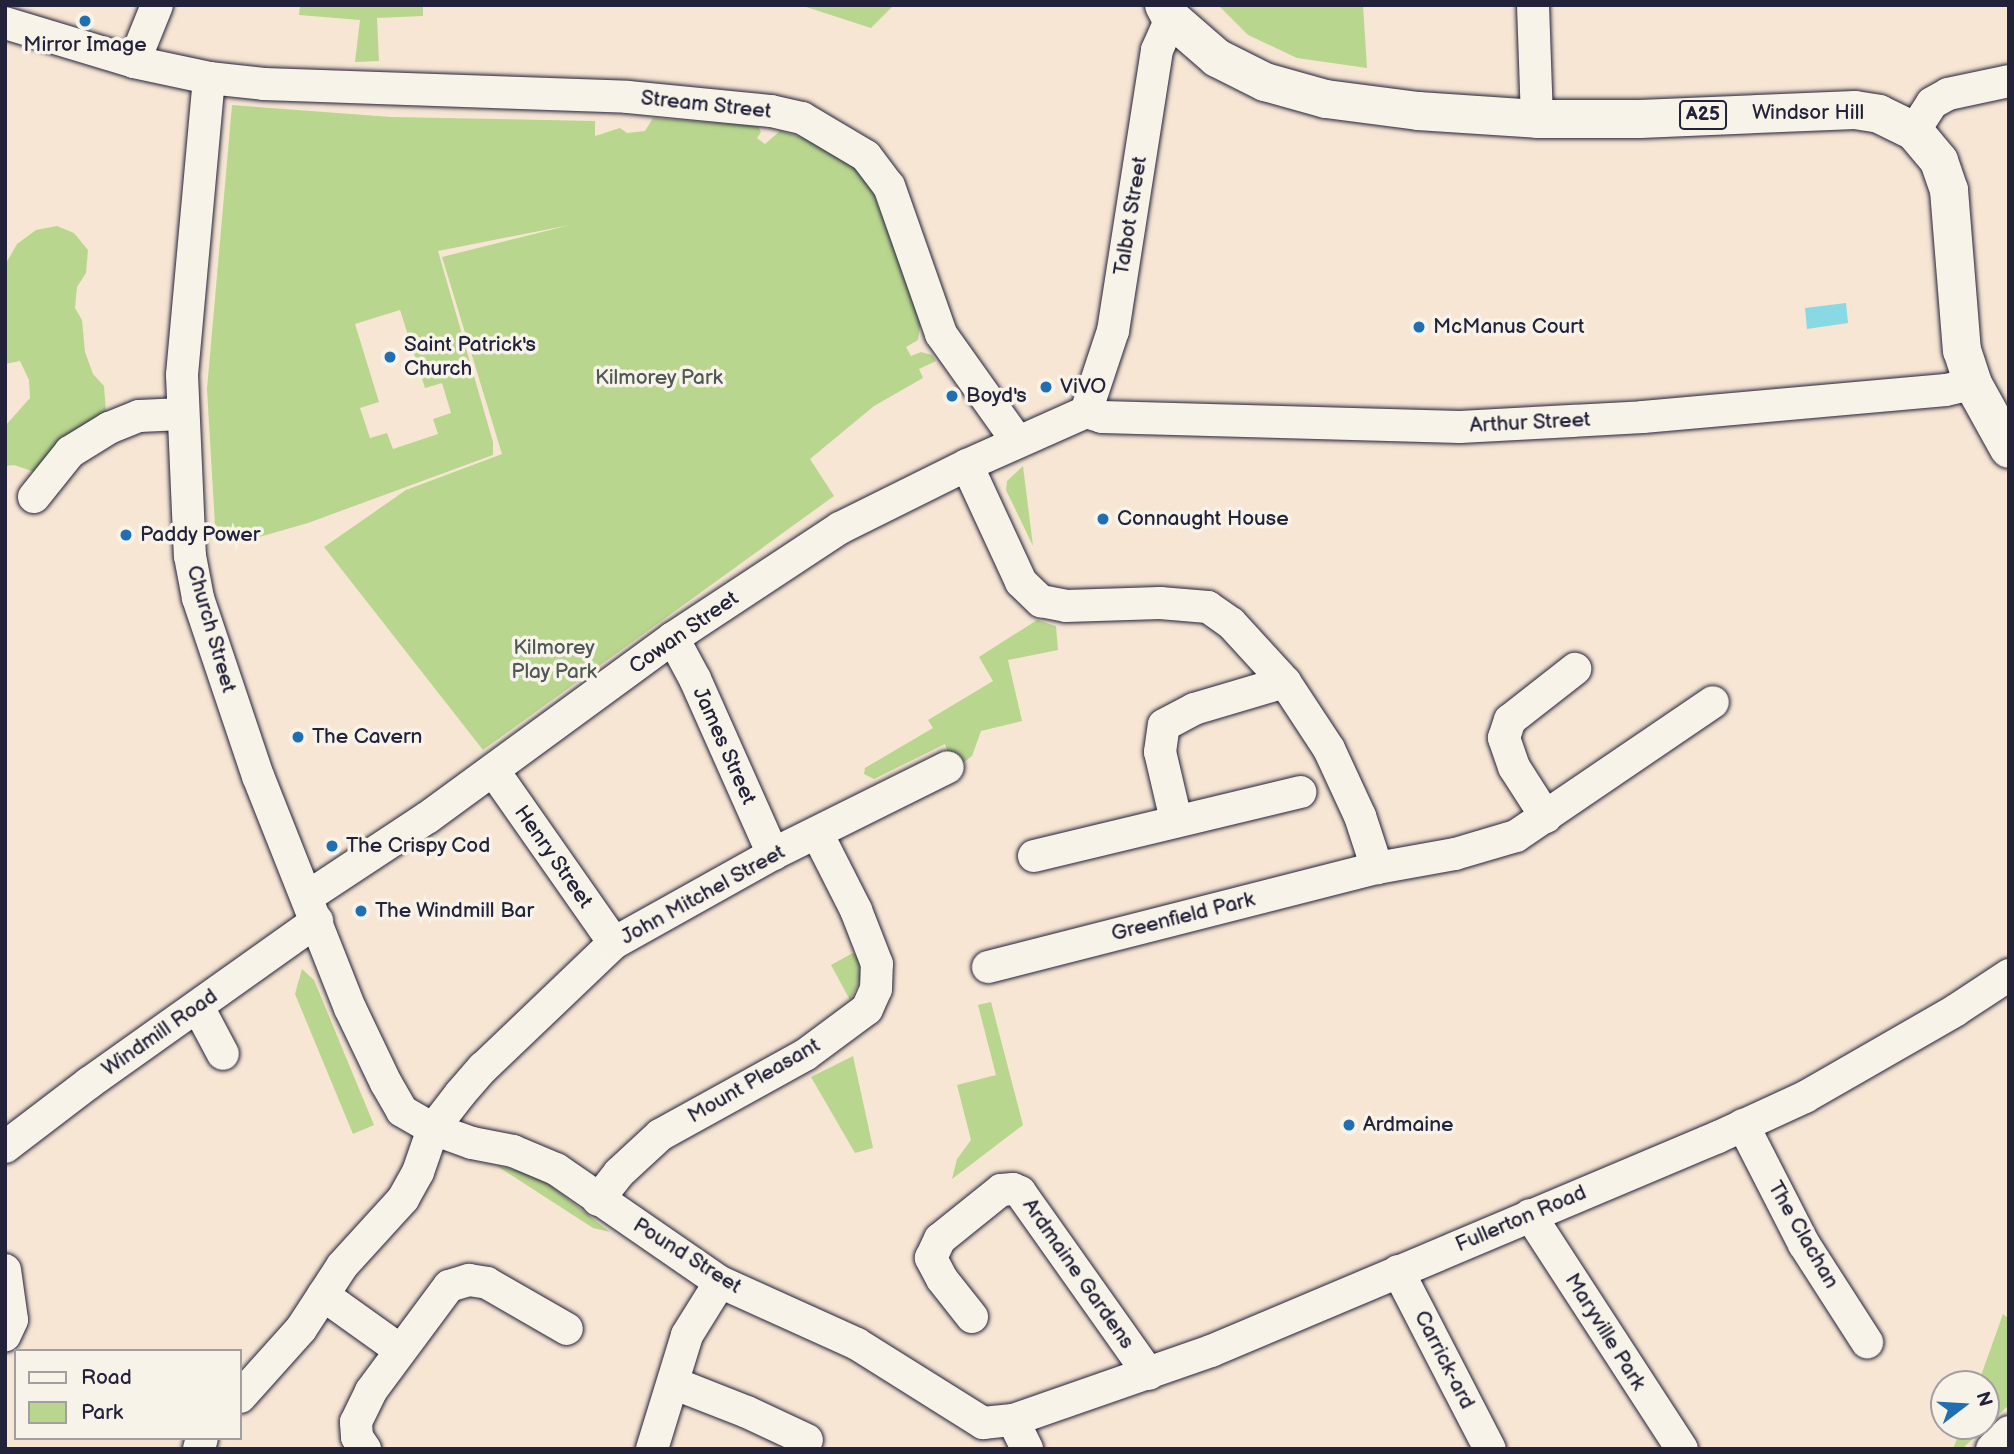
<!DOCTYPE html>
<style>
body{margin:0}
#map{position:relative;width:2014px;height:1454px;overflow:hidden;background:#f7e6d4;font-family:"Balsamiq Sans",sans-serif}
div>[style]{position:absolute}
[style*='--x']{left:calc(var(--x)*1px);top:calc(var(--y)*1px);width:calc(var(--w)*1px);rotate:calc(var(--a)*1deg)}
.green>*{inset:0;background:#b9d68e}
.water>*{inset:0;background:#88d9e3}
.roads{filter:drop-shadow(0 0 2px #22223b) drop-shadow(0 0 2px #22223b)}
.minor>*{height:32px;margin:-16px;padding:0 16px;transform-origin:16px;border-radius:16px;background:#f7f3e8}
.major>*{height:38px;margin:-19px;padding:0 19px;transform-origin:19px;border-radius:19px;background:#f7f3e8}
.dots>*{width:19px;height:19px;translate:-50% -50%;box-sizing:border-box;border:4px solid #f7f3e8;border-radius:50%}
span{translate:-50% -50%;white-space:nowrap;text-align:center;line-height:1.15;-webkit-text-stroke:7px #f7f3e8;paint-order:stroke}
.shield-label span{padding:2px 5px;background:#f7f3e8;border:2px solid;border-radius:5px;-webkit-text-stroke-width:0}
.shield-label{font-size:19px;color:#22223b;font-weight:700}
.poi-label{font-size:21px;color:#22223b}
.left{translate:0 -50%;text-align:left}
.street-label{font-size:21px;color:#22223b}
.park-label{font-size:21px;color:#4f5854}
.frame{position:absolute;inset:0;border:7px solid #22223b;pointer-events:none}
.legend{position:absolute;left:14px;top:1349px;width:228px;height:91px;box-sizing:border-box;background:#f7f3e8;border:2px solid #a29fa3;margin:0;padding:9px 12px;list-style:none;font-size:21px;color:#22223b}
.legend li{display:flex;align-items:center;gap:14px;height:35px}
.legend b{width:35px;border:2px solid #a29fa3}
.north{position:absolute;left:1930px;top:1370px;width:70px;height:70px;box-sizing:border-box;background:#f7f3e8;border:2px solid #a29fa3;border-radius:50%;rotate:73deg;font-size:19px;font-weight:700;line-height:28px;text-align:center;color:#22223b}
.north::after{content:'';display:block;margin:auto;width:24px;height:32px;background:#1f6fb2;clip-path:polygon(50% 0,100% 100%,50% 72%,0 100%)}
</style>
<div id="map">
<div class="green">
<div style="clip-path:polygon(300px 5px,423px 5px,423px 16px,377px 18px,379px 61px,355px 62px,360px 20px,299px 15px)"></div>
<div style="clip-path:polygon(800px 5px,894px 5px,871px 28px)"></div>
<div style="clip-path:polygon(1218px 5px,1363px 5px,1367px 68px,1297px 58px,1248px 35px)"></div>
<div style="clip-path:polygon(evenodd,232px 105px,391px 117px,595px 121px,595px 136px,620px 128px,627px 133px,645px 131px,653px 118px,758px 126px,761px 132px,757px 138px,765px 144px,780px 131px,812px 140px,858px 168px,871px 187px,921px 319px,918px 340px,906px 347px,911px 356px,921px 352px,932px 355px,936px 361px,919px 369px,923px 378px,874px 406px,810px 459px,834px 496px,483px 750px,324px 547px,406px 490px,502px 454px,442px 257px,570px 225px,438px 251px,493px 442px,493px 455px,308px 523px,252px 539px,216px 543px,207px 389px,232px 105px,400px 310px,425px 388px,442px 383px,451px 413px,433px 419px,438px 434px,393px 449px,387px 433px,370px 438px,360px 408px,379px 402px,355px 324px,400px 310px)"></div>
<div style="clip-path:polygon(57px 226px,74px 233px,88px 250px,86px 273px,77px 287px,75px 308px,82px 320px,85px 352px,93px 374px,104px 386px,106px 412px,91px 429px,35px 472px,14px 465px,5px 466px,5px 426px,30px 398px,29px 380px,20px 361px,5px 364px,5px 265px,17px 244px,36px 230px)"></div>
<div style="clip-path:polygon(1023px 466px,1033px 546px,1006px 490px,1007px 481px)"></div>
<div style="clip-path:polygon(1037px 620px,1056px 626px,1058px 650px,1008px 660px,1022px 721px,981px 731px,972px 756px,954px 770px,945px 744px,874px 779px,864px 774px,865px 768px,933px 728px,928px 720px,993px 681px,979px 657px)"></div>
<div style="clip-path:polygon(853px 953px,858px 958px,861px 978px,850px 1000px,831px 965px)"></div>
<div style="clip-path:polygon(302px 969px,314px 980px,374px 1125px,353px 1134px,295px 994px)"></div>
<div style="clip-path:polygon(991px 1002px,1023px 1125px,952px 1179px,957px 1159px,971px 1140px,957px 1085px,996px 1075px,978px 1005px)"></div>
<div style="clip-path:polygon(853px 1056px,873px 1148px,855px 1153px,811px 1077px)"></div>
<div style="clip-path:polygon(497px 1166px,520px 1171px,545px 1181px,610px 1232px,593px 1228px)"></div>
<div style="clip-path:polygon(2003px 1314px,2009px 1319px,2009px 1405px,1962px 1449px,1953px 1449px,1962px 1426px,1986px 1426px,1986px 1384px,1978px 1384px)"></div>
</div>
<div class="water">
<div style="clip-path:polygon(1846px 303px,1848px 323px,1807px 329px,1805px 308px)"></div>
</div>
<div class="roads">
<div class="minor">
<div style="--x:1533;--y:5;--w:114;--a:88"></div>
<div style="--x:5;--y:23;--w:135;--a:16.8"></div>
<div style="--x:134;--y:62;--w:77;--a:12"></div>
<div style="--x:209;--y:78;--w:55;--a:6.2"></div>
<div style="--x:264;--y:84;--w:364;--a:2"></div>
<div style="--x:628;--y:97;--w:144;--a:5.6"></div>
<div style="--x:771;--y:111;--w:32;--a:13"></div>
<div style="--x:802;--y:118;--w:74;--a:30.7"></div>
<div style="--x:866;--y:156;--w:38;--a:53"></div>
<div style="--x:889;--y:186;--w:157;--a:70.6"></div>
<div style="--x:941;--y:334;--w:131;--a:54.6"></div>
<div style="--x:134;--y:62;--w:61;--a:-68"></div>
<div style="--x:209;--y:78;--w:298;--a:95.2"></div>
<div style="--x:182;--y:375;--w:181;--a:87.5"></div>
<div style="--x:190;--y:556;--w:43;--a:79.2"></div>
<div style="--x:198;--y:598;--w:188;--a:71.4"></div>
<div style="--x:258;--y:776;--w:250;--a:68.4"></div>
<div style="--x:350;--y:1008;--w:83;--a:64.4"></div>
<div style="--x:386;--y:1083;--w:32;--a:60"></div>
<div style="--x:402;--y:1111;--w:36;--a:30"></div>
<div style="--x:433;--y:1129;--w:41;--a:19.7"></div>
<div style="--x:472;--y:1143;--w:42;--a:11"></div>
<div style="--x:513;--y:1151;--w:47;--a:22.7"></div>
<div style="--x:556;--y:1169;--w:199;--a:34.6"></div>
<div style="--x:720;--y:1282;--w:150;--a:24.3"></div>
<div style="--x:857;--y:1344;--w:149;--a:32.1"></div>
<div style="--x:983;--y:1423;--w:30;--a:-6"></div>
<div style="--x:1013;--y:1420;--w:210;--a:-19.2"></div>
<div style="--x:1211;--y:1351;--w:550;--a:-22.88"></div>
<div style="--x:1718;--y:1137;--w:96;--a:-24.7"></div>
<div style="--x:1805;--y:1097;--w:174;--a:-29.9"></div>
<div style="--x:1956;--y:1010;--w:64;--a:-33.4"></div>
<div style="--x:1914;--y:131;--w:33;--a:-57"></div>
<div style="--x:1932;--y:103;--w:18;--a:-29"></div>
<div style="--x:1948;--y:94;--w:62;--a:-12"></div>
<div style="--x:1086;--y:412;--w:17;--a:17"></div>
<div style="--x:1102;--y:417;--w:358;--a:1.6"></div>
<div style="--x:1460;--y:427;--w:183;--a:-3.1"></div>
<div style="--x:1643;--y:417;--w:304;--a:-5.1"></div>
<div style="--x:1946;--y:390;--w:28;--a:-13"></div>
<div style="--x:1086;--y:412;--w:85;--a:-71.6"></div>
<div style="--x:1113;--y:331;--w:284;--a:-81.1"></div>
<div style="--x:1157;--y:50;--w:35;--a:-66"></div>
<div style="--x:967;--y:465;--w:129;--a:65.2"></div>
<div style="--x:1021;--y:582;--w:28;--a:44"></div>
<div style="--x:1041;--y:601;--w:25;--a:11"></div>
<div style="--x:1066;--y:606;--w:94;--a:-1.8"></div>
<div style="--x:1160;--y:603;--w:48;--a:4.8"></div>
<div style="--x:1208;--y:607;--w:28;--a:35"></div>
<div style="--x:1231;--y:623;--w:80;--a:47.5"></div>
<div style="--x:1285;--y:682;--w:80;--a:56.7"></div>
<div style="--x:1329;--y:749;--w:74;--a:65.2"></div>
<div style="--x:1360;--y:816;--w:55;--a:71.9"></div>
<div style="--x:34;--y:497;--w:58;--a:-51.3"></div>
<div style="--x:70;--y:452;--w:46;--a:-31.6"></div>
<div style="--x:109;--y:428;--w:32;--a:-22"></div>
<div style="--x:139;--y:416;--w:43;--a:-2.7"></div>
<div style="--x:673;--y:638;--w:47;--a:61.8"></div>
<div style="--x:695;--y:679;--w:192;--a:66"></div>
<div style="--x:493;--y:770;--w:211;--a:55"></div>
<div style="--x:1546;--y:817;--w:59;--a:-122.6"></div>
<div style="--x:1514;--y:767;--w:31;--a:-109"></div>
<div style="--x:1504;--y:738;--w:19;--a:-72"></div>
<div style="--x:1510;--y:720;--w:83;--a:-38.1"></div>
<div style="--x:1176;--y:820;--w:70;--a:-103.2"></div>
<div style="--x:1160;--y:752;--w:27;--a:-82"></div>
<div style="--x:1164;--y:725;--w:34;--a:-28"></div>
<div style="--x:1194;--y:709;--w:95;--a:-16.5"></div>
<div style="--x:1034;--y:856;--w:274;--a:-13.5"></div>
<div style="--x:307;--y:897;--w:144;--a:-33.4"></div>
<div style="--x:427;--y:818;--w:305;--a:-36.2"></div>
<div style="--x:673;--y:638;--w:200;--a:-33.4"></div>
<div style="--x:840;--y:528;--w:142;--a:-26.4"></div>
<div style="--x:967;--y:465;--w:130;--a:-24"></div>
<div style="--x:988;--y:967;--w:401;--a:-14.3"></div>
<div style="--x:1377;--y:868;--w:79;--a:-10.2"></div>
<div style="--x:1455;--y:854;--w:64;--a:-16.4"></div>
<div style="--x:1516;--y:836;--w:238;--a:-34.2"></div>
<div style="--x:198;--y:1007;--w:53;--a:62"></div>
<div style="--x:1743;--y:1125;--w:134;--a:62.9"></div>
<div style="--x:1804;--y:1244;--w:117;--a:57.3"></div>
<div style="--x:5;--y:1147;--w:106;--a:-37.3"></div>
<div style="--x:89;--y:1083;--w:280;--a:-35.4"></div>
<div style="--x:598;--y:1200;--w:34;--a:-52"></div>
<div style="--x:619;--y:1173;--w:56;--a:-42.8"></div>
<div style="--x:660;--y:1135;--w:166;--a:-28.9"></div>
<div style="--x:805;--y:1055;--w:77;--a:-36.6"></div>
<div style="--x:867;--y:1009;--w:22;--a:-66"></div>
<div style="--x:876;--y:989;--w:25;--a:-88"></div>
<div style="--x:877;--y:964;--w:58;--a:-111.3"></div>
<div style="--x:856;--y:910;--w:84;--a:-116.9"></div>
<div style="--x:1530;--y:1215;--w:279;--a:57"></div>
<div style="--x:5;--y:1270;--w:50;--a:82"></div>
<div style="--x:12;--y:1320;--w:17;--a:115"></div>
<div style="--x:1398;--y:1271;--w:200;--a:62.7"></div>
<div style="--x:323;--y:1295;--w:95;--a:35.5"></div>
<div style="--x:972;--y:1317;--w:48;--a:-128.3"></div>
<div style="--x:942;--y:1279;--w:24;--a:-118"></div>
<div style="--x:931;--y:1258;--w:21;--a:-65"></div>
<div style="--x:940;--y:1239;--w:78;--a:-38.8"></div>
<div style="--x:1001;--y:1190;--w:12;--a:-5"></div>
<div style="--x:1013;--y:1189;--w:8;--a:23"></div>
<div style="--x:1020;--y:1192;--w:223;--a:54.7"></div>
<div style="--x:673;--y:1383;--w:79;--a:21.4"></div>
<div style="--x:747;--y:1412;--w:66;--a:25"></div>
<div style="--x:240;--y:1397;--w:91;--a:-48.1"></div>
<div style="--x:301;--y:1329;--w:75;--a:-56.9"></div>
<div style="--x:342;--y:1266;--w:91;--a:-47.7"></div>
<div style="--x:403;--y:1199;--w:31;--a:-61"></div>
<div style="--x:418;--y:1172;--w:46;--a:-70.8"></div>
<div style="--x:433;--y:1129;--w:44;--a:-52.4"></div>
<div style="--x:460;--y:1094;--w:35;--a:-49"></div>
<div style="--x:483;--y:1068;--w:181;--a:-43.7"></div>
<div style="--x:614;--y:943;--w:182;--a:-29.2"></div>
<div style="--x:773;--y:854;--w:195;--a:-26.4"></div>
<div style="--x:1013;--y:1420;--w:32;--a:64"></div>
<div style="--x:199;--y:1449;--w:11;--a:-75"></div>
<div style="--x:365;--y:1449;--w:14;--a:-124"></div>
<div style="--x:357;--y:1437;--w:15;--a:-94"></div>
<div style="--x:356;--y:1422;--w:34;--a:-64"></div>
<div style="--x:371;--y:1391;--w:131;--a:-53.4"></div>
<div style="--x:449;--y:1286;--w:21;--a:-17"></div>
<div style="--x:469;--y:1280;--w:18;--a:9"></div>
<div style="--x:487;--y:1283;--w:92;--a:29.9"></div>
<div style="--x:652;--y:1449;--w:119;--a:-72.9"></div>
<div style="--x:687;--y:1335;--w:62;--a:-58.1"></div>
<div style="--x:1992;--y:1449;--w:24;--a:-45"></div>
</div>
<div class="major">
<div style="--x:1164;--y:5;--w:15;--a:62"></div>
<div style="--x:1171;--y:18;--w:61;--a:41"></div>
<div style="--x:1217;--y:58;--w:54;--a:26.6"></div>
<div style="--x:1265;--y:82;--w:63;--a:15.6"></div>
<div style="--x:1326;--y:99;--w:93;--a:7.4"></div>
<div style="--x:1418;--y:111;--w:119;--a:3.8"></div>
<div style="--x:1537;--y:119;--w:103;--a:0"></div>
<div style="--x:1640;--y:119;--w:215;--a:-2.4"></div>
<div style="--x:1855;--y:110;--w:24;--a:9"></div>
<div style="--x:1879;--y:114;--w:39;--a:26"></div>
<div style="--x:1914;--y:131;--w:39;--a:50"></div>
<div style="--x:1939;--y:161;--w:31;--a:71"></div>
<div style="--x:1949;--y:190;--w:161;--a:85.4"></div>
<div style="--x:1962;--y:350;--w:36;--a:72"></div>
<div style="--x:1973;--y:384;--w:74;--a:61"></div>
</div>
</div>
<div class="dots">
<div style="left:85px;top:21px;background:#1f6fb2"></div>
<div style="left:1419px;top:327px;background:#1f6fb2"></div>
<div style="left:390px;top:357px;background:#1f6fb2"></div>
<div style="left:1046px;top:387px;background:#1f6fb2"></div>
<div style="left:952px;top:396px;background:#1f6fb2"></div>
<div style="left:1103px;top:519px;background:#1f6fb2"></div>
<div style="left:126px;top:535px;background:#1f6fb2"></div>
<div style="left:298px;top:737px;background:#1f6fb2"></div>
<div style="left:332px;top:846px;background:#1f6fb2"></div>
<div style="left:361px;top:911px;background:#1f6fb2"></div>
<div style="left:1349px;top:1125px;background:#1f6fb2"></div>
</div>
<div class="shield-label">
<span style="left:1703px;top:115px">A25</span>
</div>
<div class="poi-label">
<span style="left:85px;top:45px">Mirror Image</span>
<span class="left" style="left:1433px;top:327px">McManus Court</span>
<span class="left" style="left:404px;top:357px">Saint Patrick's<br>Church</span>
<span class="left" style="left:1060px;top:387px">ViVO</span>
<span class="left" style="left:966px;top:396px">Boyd's</span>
<span class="left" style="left:1117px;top:519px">Connaught House</span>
<span class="left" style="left:140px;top:535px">Paddy Power</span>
<span class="left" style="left:312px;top:737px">The Cavern</span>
<span class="left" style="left:346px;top:846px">The Crispy Cod</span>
<span class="left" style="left:375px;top:911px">The Windmill Bar</span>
<span class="left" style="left:1363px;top:1125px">Ardmaine</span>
</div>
<div class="street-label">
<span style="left:706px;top:105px;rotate:6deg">Stream Street</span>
<span style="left:1808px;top:113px">Windsor Hill</span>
<span style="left:1131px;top:216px;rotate:-81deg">Talbot Street</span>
<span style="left:1530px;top:423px;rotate:-3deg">Arthur Street</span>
<span style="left:211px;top:629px;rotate:74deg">Church Street</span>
<span style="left:684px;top:633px;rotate:-35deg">Cowan Street</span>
<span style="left:724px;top:746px;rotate:66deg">James Street</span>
<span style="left:553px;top:857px;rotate:55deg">Henry Street</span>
<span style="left:703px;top:895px;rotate:-29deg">John Mitchel Street</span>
<span style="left:1183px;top:917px;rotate:-14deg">Greenfield Park</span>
<span style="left:160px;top:1033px;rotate:-35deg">Windmill Road</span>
<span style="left:754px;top:1081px;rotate:-30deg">Mount Pleasant</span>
<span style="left:1521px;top:1219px;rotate:-23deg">Fullerton Road</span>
<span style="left:1803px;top:1235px;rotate:60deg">The Clachan</span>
<span style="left:687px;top:1256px;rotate:32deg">Pound Street</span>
<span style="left:1078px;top:1274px;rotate:55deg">Ardmaine Gardens</span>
<span style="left:1605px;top:1332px;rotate:58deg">Maryville Park</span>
<span style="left:1444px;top:1360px;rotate:63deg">Carrick-ard</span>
</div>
<div class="park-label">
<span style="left:659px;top:378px">Kilmorey Park</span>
<span style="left:554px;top:660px">Kilmorey<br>Play Park</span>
</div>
<div class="frame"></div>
<ul class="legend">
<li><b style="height:9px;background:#f7f3e8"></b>Road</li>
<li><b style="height:19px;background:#b9d68e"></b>Park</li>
</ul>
<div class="north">N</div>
</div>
